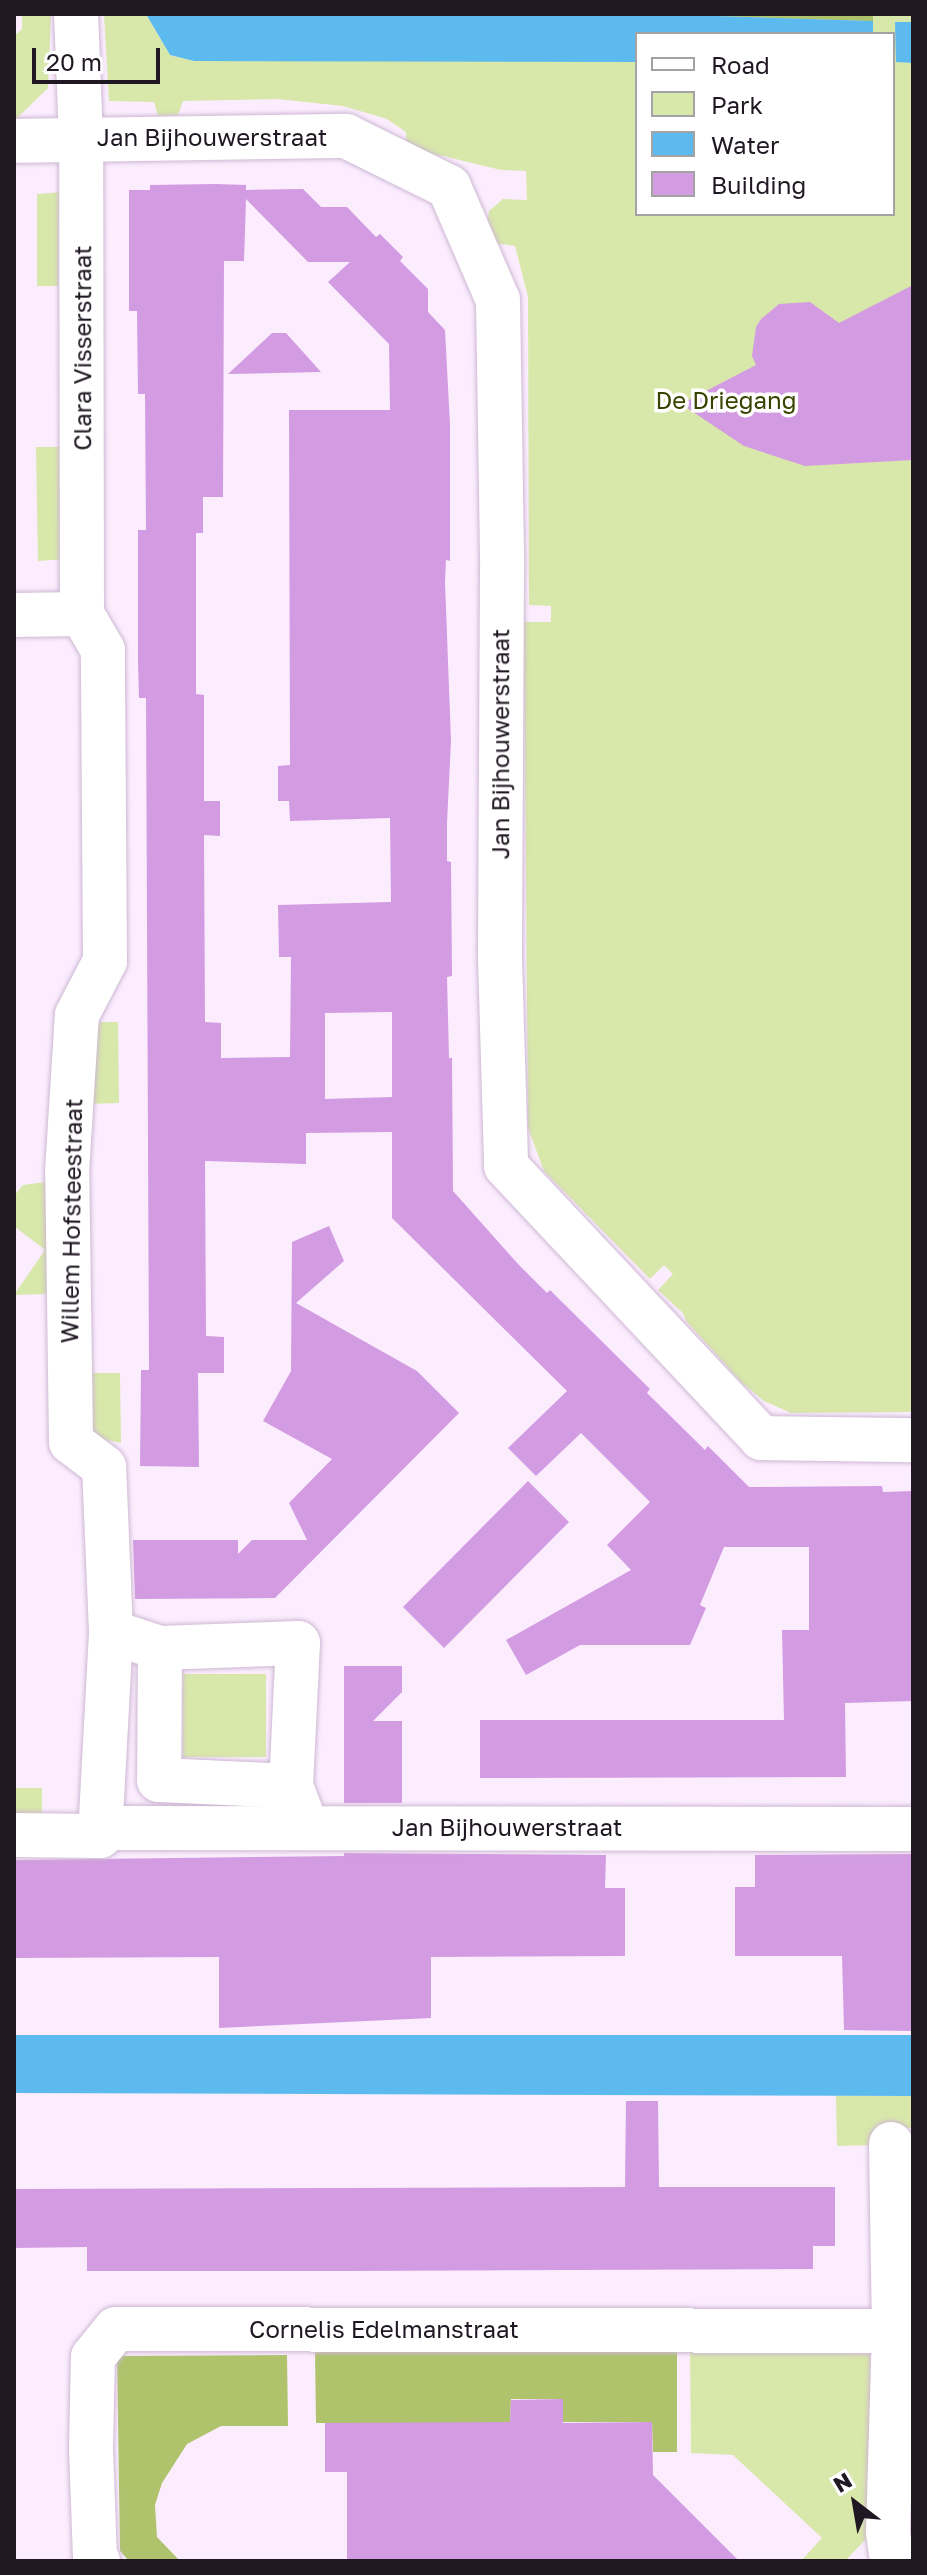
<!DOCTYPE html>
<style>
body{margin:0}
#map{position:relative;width:927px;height:2575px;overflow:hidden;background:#fbedfe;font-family:"Golos Text",sans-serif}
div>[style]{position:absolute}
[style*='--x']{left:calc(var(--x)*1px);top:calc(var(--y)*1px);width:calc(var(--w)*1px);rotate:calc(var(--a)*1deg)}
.green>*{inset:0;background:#d8e7aa}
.forest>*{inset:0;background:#afc36c}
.water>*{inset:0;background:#5dbaee}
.building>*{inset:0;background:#d39be1}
.roads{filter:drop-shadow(0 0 2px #ceb8d3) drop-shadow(0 0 2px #ceb8d3)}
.minor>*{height:44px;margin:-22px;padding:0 22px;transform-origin:22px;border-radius:22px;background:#fff}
span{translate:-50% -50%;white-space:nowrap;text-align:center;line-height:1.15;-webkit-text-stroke:7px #fff;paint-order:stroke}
.street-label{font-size:24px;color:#1f1721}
.park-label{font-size:24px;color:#384300}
.frame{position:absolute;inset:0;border:16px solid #1f1721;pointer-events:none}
.legend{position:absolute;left:635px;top:32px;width:260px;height:184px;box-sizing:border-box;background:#fff;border:2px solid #a5a2a6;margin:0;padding:10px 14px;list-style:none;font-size:24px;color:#1f1721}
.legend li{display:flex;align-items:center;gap:16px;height:40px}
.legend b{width:40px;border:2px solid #a5a2a6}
.north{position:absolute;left:815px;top:2463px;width:80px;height:80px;-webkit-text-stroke:6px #fff;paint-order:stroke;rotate:329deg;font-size:22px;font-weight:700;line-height:32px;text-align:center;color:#1f1721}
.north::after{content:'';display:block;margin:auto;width:28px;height:36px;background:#1f1721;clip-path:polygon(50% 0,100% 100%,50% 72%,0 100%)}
.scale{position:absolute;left:32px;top:48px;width:128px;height:36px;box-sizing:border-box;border:4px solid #1f1721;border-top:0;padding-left:10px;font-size:24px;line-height:28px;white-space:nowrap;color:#1f1721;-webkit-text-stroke:6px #fff;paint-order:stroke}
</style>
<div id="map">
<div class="green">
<div style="clip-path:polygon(22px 14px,51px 14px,48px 88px,14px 121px,14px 36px,22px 29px)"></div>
<div style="clip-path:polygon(evenodd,104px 14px,146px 14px,170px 55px,194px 61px,462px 61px,190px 14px,913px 14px,913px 1412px,791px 1413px,764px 1401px,742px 1383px,686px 1321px,683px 1313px,658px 1290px,673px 1274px,664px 1265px,650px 1279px,544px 1171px,528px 1128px,524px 622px,551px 622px,551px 606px,529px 605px,528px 297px,515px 246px,494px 243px,487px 228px,489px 211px,503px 199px,527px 200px,526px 171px,501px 170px,443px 156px,407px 152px,406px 132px,387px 119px,343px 106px,277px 99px,183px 101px,178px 115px,158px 116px,154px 102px,109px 101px,104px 14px,637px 34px,893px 34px,893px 214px,637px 214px,637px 34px)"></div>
<div style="clip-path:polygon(64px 192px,64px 198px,59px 199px,58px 286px,37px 286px,37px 194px)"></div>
<div style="clip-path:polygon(36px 447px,64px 447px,66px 559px,38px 561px)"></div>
<div style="clip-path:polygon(102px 1022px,118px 1022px,119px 1103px,86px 1104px,93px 1025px)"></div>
<div style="clip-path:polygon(46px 1182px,54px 1286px,45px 1294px,14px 1295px,45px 1250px,14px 1226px,14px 1196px,23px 1185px)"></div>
<div style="clip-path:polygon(86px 1373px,120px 1373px,121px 1443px,92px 1437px,93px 1378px)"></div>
<div style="clip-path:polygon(183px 1674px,266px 1674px,266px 1757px,183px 1757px)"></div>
<div style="clip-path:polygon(14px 1788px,42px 1788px,42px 1817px,14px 1817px)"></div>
<div style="clip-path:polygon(836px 2096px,913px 2096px,913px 2128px,891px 2128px,875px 2145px,837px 2146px)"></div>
<div style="clip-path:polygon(690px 2350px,870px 2354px,870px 2535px,845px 2561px,801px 2561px,822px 2538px,733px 2455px,691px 2453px)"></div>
</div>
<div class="forest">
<div style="clip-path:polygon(652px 14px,873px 14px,873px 21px)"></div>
<div style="clip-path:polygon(315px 2351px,677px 2352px,677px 2452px,653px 2452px,652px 2422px,561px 2422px,559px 2399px,511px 2399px,510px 2423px,316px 2423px)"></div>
<div style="clip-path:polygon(287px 2355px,288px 2426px,221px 2426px,187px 2444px,162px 2483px,155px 2505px,157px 2537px,180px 2561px,129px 2561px,120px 2551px,117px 2356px)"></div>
</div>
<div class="water">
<div style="clip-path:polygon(146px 14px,652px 14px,873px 21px,873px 34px,637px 34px,637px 62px,194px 61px,170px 55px)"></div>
<div style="clip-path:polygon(895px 22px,913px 22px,913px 63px,896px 62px)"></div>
<div style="clip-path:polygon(14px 2035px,913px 2035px,913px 2096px,14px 2093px)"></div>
</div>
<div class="building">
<div style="clip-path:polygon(evenodd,216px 184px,246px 185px,246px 190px,303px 189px,321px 207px,347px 207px,376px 237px,380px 234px,403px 257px,400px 261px,428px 289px,428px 312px,445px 330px,450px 425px,450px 561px,446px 560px,445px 582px,451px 741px,447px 823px,447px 861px,451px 862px,452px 976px,447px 977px,449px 1058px,452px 1058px,453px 1191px,518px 1264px,547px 1293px,550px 1290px,650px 1389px,647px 1393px,705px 1450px,708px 1446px,749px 1487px,882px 1486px,883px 1492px,913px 1491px,913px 1701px,845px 1703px,846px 1777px,480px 1778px,480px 1720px,784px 1720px,782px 1630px,809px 1630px,809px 1547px,724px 1547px,700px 1605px,706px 1608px,690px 1645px,580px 1645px,526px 1675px,506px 1640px,631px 1570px,607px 1545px,650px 1502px,581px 1433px,536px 1476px,508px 1448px,567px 1391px,392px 1218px,392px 1132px,306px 1133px,306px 1164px,205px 1161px,206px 1336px,224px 1337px,224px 1373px,198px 1373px,199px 1467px,140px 1466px,141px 1370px,149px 1370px,146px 698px,139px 698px,138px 662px,138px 530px,146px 530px,145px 394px,138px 394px,137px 311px,129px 311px,129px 190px,150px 190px,150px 185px,216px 184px,246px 199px,308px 262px,350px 262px,328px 282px,389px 344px,390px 410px,289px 410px,290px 765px,278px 766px,278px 801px,289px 801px,290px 821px,390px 818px,391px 902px,278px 905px,279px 957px,291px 957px,290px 1057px,221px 1058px,221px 1023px,205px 1022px,204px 835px,220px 836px,220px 801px,204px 801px,204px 695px,196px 694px,196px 533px,203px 533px,203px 497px,223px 497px,224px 261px,244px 261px,246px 199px,216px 184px,392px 1012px,392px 1097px,325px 1099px,325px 1013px,392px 1012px)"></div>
<div style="clip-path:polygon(913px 285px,913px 460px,805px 466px,744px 446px,681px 404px,756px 365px,752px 356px,756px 327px,761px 319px,779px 304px,810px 302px,839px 323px)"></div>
<div style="clip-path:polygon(272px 333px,286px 333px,321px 372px,228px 374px)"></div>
<div style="clip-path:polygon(329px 1226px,344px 1261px,296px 1303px,417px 1371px,459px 1413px,275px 1598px,135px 1599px,133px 1540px,238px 1540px,238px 1554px,252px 1540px,307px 1540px,289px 1503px,332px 1459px,263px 1421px,291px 1371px,292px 1242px)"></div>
<div style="clip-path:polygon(528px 1481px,569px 1522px,444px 1648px,403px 1607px)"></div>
<div style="clip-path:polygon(344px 1666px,402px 1666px,402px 1692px,373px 1721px,402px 1721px,402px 1803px,344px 1803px)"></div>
<div style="clip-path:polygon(344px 1853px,606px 1855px,605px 1888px,625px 1888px,625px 1956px,431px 1957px,431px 2018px,219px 2028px,219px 1957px,14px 1958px,14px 1860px,344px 1856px)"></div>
<div style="clip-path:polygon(913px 1854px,913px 2031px,844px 2030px,842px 1956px,735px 1956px,735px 1887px,755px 1887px,755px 1855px)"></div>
<div style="clip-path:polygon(626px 2101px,658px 2101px,659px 2187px,835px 2187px,835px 2246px,813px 2246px,813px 2269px,347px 2271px,87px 2271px,87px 2247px,14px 2248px,14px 2189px,625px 2187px)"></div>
<div style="clip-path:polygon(563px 2399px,563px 2423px,652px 2422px,653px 2475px,739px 2561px,347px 2561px,347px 2472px,325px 2472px,325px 2423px,510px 2422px,511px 2400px)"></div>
</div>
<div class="roads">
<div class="minor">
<div style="--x:14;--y:141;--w:332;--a:-0.9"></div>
<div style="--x:346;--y:136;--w:115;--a:26.3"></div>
<div style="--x:449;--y:187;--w:123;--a:66.6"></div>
<div style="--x:498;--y:300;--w:268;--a:89.1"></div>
<div style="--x:502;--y:568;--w:391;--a:90.3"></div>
<div style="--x:500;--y:959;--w:207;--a:88.3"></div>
<div style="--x:506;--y:1166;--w:373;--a:46.8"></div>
<div style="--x:761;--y:1438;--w:152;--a:0.8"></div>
<div style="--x:14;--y:615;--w:68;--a:-0.8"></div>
<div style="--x:82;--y:614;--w:476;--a:-90.1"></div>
<div style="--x:81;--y:138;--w:124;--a:-92.3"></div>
<div style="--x:111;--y:1632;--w:52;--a:18.1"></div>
<div style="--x:160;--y:1648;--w:138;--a:-2.1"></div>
<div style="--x:298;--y:1643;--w:143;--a:92.8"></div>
<div style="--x:291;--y:1786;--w:45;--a:69.1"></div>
<div style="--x:160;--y:1648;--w:132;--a:90.4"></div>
<div style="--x:159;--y:1780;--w:132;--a:2.6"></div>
<div style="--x:100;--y:1828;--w:813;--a:0.07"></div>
<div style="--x:14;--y:1835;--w:86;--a:0.7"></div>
<div style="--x:100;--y:1836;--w:204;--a:-86.9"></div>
<div style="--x:111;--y:1632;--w:165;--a:-92.4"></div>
<div style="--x:104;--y:1467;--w:41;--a:-142.9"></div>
<div style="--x:71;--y:1442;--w:270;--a:-90.8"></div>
<div style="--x:67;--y:1172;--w:157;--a:-86.4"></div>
<div style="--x:77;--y:1015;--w:61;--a:-62.6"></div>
<div style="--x:105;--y:961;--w:311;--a:-90.4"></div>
<div style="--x:103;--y:650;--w:42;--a:-120.3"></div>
<div style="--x:891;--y:2144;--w:187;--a:89.1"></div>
<div style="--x:894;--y:2331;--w:201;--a:91.7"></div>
<div style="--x:888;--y:2532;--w:29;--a:82"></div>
<div style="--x:98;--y:2561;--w:4;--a:-135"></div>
<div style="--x:95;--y:2558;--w:109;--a:-92.1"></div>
<div style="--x:91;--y:2449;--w:92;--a:-88.8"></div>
<div style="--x:93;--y:2357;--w:36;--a:-51"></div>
<div style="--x:116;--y:2329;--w:778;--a:0.15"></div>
</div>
</div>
<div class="street-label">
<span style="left:212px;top:137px">Jan Bijhouwerstraat</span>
<span style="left:82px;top:348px;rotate:-90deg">Clara Visserstraat</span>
<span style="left:500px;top:744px;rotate:-90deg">Jan Bijhouwerstraat</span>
<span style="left:71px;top:1221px;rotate:-89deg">Willem Hofsteestraat</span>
<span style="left:507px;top:1827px">Jan Bijhouwerstraat</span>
<span style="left:384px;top:2329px">Cornelis Edelmanstraat</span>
</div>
<div class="park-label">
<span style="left:726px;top:400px">De Driegang</span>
</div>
<div class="frame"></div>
<ul class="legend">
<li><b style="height:10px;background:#fff"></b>Road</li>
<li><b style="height:22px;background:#d8e7aa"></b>Park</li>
<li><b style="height:22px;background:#5dbaee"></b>Water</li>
<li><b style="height:22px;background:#d39be1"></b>Building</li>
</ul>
<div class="north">N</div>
<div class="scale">20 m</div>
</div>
